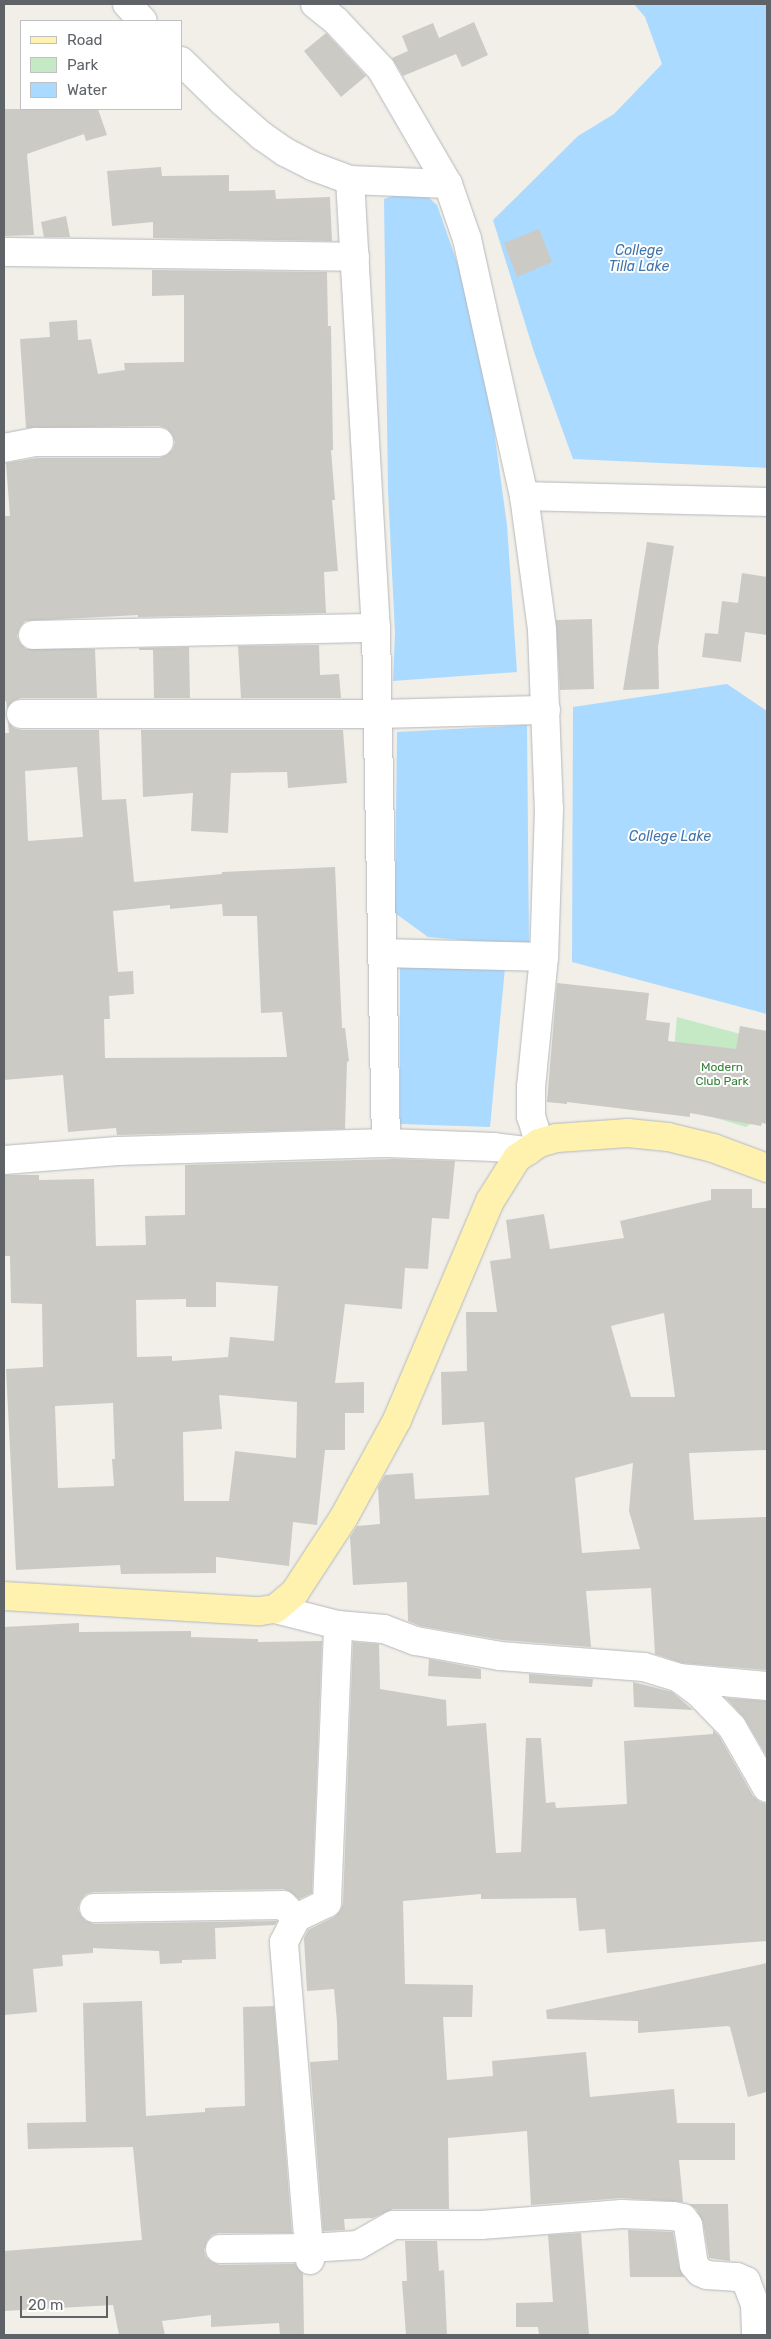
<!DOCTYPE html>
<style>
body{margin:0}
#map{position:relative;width:771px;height:2339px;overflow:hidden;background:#f1efe8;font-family:Rubik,sans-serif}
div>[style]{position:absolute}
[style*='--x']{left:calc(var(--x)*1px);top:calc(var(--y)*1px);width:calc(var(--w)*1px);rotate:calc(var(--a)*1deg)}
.green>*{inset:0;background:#c5e8c5}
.water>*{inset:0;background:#aadaff}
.building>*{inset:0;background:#cccac5}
.roads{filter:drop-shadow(0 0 1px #b5b8bc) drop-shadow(0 0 1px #b5b8bc)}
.minor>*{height:28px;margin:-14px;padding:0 14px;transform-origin:14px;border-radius:14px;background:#fff}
.major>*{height:28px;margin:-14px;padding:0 14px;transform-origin:14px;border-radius:14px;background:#fff2af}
span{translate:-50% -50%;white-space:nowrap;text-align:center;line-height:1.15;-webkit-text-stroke:4px #fff;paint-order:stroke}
.park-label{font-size:12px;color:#348238}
.water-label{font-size:14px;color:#4174aa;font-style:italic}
.frame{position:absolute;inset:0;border:5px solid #5f6368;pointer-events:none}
.legend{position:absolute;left:20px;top:20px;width:162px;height:90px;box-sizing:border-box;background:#fff;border:1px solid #bfc1c3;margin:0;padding:6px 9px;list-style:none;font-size:15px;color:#5f6368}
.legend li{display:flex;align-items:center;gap:10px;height:25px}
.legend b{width:25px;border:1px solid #bfc1c3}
.scale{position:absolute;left:20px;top:2296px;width:88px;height:22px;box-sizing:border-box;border:2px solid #5f6368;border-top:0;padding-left:6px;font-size:15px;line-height:18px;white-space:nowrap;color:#5f6368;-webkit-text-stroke:4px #fff;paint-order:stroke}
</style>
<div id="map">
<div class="green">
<div style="clip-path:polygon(677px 1017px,767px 1041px,767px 1112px,746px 1127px,669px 1104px)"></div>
</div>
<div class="water">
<div style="clip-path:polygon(634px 4px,767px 4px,767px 468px,573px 459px,534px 352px,493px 220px,578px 136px,614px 114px,662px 64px,645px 17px)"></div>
<div style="clip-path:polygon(417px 187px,437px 205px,459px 268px,486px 372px,507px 525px,517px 672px,393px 681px,395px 633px,388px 491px,384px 199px)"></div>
<div style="clip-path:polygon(727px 684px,767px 711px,767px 1014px,572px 962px,573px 707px)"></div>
<div style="clip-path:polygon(527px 725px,529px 946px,428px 937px,395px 913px,397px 732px)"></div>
<div style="clip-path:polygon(400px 955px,505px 967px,490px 1127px,400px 1124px)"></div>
</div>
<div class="building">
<div style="clip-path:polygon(474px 22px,488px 55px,462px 67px,456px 54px,403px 76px,392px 58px,408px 51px,402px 36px,433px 23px,439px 38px)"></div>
<div style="clip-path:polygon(326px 33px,366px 76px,341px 97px,304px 51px)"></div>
<div style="clip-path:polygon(4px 109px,98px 109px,107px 135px,86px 141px,84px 134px,27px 154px,34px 235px,4px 236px)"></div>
<div style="clip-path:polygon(161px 167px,162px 176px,229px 175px,229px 191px,275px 190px,276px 199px,330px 197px,332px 241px,153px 238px,153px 222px,112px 226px,107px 171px)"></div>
<div style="clip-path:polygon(66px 216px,70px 237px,44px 237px,41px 222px)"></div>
<div style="clip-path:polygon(539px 229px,552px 262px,517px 277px,504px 243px)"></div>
<div style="clip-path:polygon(152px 270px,327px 272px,328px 326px,331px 326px,333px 450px,331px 450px,335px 500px,332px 500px,338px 571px,324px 572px,326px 613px,138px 617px,138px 615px,25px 621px,20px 627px,17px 636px,20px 643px,26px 649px,95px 649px,97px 698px,21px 698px,13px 701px,7px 708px,6px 701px,4px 701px,4px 516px,10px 516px,6px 463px,37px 458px,159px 458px,167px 455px,173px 449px,175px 442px,172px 434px,166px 428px,159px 426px,26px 428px,20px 339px,50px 337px,49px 322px,77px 320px,78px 340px,91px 339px,98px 374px,125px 370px,124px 363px,184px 362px,184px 295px,152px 296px)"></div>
<div style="clip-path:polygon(647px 542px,674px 546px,658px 647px,659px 689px,623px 690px)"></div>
<div style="clip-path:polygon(742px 573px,767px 577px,767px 635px,745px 632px,741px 662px,702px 657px,705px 633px,718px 634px,722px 601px,738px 603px)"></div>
<div style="clip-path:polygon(592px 619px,594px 689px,560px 690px,556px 620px)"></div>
<div style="clip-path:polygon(319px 645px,320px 675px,339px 674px,341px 698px,241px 698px,238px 646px)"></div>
<div style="clip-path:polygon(189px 647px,190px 698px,154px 698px,153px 650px,139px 650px,139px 648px)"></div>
<div style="clip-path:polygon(evenodd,8px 722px,14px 728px,21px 730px,99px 730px,102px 800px,126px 799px,134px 882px,222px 874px,222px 872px,335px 867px,342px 1028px,345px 1028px,349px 1061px,347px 1062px,345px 1129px,117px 1135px,116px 1128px,68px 1132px,63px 1075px,4px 1080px,4px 733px,9px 733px,8px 722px,77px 767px,83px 837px,28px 841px,25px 771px,77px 767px,8px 722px,222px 904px,223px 916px,257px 916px,261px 1013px,282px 1012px,287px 1057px,105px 1058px,104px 1019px,110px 1019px,109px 996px,134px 994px,133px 971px,118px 972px,113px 911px,170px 905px,170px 909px,222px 904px)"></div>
<div style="clip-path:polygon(141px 730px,343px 730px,347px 783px,288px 788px,287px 772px,231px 773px,228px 833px,191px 831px,193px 793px,143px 797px)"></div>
<div style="clip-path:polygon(557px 983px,649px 993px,646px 1020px,670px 1023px,668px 1041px,736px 1049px,740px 1026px,767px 1031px,767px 1124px,762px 1123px,761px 1126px,690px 1113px,690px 1117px,567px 1102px,567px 1104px,547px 1102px)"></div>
<div style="clip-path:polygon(evenodd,394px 1159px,455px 1161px,449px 1219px,432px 1218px,428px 1269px,405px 1268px,402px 1309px,345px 1304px,335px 1383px,364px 1382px,364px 1413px,345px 1413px,345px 1450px,325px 1450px,317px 1525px,293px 1522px,289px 1566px,216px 1557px,216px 1573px,121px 1574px,120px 1565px,16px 1570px,6px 1369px,43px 1367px,42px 1304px,11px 1303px,10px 1256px,4px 1256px,4px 1175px,39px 1175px,39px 1180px,94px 1179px,96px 1246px,146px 1245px,145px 1216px,185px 1215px,185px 1165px,394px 1159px,216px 1282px,278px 1286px,274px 1341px,230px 1337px,228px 1357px,172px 1361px,172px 1356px,137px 1357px,136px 1300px,186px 1299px,186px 1307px,216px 1307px,216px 1282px,394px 1159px,219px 1395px,297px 1402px,296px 1458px,235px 1451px,229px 1501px,184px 1501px,183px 1432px,222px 1429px,219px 1395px,394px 1159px,113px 1403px,115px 1459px,112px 1459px,114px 1486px,58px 1488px,55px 1406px,113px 1403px)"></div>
<div style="clip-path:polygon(evenodd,711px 1189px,752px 1189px,752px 1208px,767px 1208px,767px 1450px,689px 1453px,694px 1520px,767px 1517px,767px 1670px,682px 1663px,655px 1654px,651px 1588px,586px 1591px,591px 1647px,502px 1640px,420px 1626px,408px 1621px,407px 1582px,353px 1585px,350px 1537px,357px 1526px,380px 1524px,378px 1487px,385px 1475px,413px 1473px,415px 1499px,489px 1495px,484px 1422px,442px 1425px,441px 1372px,467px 1371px,466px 1312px,497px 1312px,490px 1261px,511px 1258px,506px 1220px,544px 1214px,550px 1249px,624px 1238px,620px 1221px,711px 1200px,711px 1189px,664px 1313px,675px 1397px,631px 1397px,611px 1326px,664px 1313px,711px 1189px,633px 1463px,629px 1511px,640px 1549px,582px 1553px,575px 1478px,633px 1463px)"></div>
<div style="clip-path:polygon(79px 1623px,79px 1632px,191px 1631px,191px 1637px,258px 1639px,258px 1642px,322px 1641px,312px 1893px,299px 1899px,289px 1891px,283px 1889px,94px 1892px,86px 1894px,80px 1901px,78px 1909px,81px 1916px,86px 1921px,94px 1924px,277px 1921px,275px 1925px,215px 1928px,216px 1959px,182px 1960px,182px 1963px,160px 1964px,159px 1951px,93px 1948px,93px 1953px,62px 1955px,63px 1966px,33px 1969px,37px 2012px,4px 2015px,4px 1627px)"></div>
<div style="clip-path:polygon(353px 1642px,379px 1644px,380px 1689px,446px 1700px,447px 1726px,486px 1723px,496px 1853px,521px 1852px,526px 1738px,541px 1738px,546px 1803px,555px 1802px,556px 1808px,627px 1804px,624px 1741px,713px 1734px,713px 1730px,719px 1736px,753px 1796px,760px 1802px,767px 1804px,767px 1941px,607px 1953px,605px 1929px,579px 1931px,576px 1898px,481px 1899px,481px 1894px,403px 1901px,405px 1984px,473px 1985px,472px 2017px,443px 2017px,447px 2080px,493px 2076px,492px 2061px,586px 2052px,590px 2097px,674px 2089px,677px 2123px,735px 2123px,735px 2160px,679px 2160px,683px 2202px,621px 2198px,531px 2205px,527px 2131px,448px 2138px,449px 2209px,393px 2209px,373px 2218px,344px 2219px,345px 2230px,323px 2231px,310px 2062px,338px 2060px,337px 2022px,334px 1989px,307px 1991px,304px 1938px,308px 1930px,334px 1917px,340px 1911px,343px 1904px)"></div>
<div style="clip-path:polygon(429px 1659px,481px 1669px,481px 1679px,428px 1676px)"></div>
<div style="clip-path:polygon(529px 1674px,593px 1679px,592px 1687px,529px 1683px)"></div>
<div style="clip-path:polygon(633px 1682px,672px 1692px,693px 1710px,634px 1707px)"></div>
<div style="clip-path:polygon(726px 1698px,767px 1701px,767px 1757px,745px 1719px)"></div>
<div style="clip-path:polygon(767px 1963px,767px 2092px,748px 2097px,730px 2027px,728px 2026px,638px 2033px,638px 2021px,547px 2019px,546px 2010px)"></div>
<div style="clip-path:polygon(142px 2001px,146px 2116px,205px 2112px,205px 2108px,245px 2106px,243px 2007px,274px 2006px,292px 2233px,219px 2233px,212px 2235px,207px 2241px,204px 2250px,206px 2257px,212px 2262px,220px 2265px,295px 2264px,303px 2274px,304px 2335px,280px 2335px,279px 2323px,211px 2327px,211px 2315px,162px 2321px,165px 2335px,119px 2335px,113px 2305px,4px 2311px,4px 2251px,142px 2240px,133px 2147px,28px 2149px,27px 2123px,86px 2122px,83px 2003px)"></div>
<div style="clip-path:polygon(689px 2204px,728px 2204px,730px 2261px,709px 2258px,703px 2222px,696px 2209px)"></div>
<div style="clip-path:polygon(628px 2230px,673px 2232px,679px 2267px,684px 2277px,630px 2277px)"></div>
<div style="clip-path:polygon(581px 2233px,589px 2335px,539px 2335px,538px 2327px,516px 2327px,516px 2303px,553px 2302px,548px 2235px)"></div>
<div style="clip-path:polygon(405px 2241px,437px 2241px,439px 2271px,444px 2270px,447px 2335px,406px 2335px,402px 2281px,407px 2281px)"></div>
</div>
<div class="roads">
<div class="minor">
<div style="--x:127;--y:4;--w:23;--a:47"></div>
<div style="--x:315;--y:4;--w:27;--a:39"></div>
<div style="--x:336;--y:21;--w:66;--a:46.8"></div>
<div style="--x:381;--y:69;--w:133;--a:59.8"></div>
<div style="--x:448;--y:184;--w:58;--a:70.9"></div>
<div style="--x:467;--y:239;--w:263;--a:77.5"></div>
<div style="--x:524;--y:496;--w:135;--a:82.3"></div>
<div style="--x:542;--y:630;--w:179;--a:87.8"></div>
<div style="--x:549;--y:809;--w:148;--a:91.9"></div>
<div style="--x:544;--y:957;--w:131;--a:95.7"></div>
<div style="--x:531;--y:1087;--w:29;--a:90"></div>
<div style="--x:531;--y:1116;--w:28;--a:73"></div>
<div style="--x:181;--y:61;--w:59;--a:44.3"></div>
<div style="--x:223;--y:102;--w:52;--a:41.1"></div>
<div style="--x:262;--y:136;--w:28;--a:35"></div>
<div style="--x:285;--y:152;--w:30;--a:27"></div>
<div style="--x:312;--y:166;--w:40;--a:20.2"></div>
<div style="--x:350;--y:180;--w:98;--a:2.3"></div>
<div style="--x:350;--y:180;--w:449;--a:86.7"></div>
<div style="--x:376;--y:628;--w:515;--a:88.89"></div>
<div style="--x:4;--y:252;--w:351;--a:0.8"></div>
<div style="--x:4;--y:448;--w:33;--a:-11"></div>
<div style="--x:36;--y:442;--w:123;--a:0"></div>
<div style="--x:524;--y:496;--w:243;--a:1.4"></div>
<div style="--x:33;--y:635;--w:343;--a:-1.2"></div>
<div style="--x:21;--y:714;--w:357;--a:0"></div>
<div style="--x:378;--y:714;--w:168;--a:-1.4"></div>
<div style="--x:383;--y:953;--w:161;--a:1.4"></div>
<div style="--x:4;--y:1160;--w:114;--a:-4.5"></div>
<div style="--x:118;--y:1151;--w:268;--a:-1.7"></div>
<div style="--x:386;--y:1143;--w:108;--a:2.1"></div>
<div style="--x:494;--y:1147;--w:34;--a:7"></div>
<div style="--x:275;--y:1609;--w:65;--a:14.3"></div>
<div style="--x:338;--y:1625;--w:46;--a:5"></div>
<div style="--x:384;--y:1629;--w:34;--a:21"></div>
<div style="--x:416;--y:1641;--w:85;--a:10.1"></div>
<div style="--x:500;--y:1656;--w:144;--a:4.4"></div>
<div style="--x:644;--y:1667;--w:37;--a:17"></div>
<div style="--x:679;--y:1678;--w:26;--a:37"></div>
<div style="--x:700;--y:1694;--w:46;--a:45.9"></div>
<div style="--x:732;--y:1727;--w:70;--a:60.2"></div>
<div style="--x:679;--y:1678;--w:88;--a:5.2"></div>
<div style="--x:94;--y:1908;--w:189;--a:-0.9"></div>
<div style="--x:283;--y:1905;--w:18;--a:45"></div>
<div style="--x:220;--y:2249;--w:89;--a:-0.6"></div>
<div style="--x:309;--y:2248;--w:49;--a:-3.5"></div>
<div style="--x:358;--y:2245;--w:40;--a:-29.7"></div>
<div style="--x:393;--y:2225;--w:88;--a:0"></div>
<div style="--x:481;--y:2225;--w:141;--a:-4.5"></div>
<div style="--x:622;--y:2214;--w:51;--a:2.2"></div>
<div style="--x:673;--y:2216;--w:10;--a:11"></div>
<div style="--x:683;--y:2218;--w:9;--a:54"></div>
<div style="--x:688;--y:2225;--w:40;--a:81.5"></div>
<div style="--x:694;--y:2265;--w:9;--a:49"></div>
<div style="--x:700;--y:2272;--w:8;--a:23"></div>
<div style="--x:707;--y:2275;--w:30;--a:4"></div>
<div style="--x:737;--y:2277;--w:10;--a:24"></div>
<div style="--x:746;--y:2281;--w:25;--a:69"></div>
<div style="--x:755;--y:2304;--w:31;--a:88"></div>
<div style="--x:310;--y:2260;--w:319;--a:-94.7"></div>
<div style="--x:284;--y:1942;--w:27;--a:-63"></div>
<div style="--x:296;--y:1918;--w:34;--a:-26"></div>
<div style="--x:327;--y:1903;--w:278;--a:-87.7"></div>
</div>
<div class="major">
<div style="--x:4;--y:1596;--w:256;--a:3.4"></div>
<div style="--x:260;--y:1611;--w:15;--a:-8"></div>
<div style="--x:275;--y:1609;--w:26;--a:-40"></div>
<div style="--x:295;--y:1592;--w:90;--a:-56.8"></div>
<div style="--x:344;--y:1517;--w:111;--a:-61.3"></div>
<div style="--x:397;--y:1420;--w:238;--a:-67"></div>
<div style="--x:490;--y:1201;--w:51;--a:-57.9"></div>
<div style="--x:517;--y:1158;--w:27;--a:-34"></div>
<div style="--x:539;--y:1143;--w:19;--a:-16"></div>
<div style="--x:557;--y:1138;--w:71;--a:-4"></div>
<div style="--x:628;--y:1133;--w:40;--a:5.7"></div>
<div style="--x:668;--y:1137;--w:46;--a:13.7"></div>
<div style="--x:713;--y:1148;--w:58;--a:20.3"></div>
</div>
</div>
<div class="park-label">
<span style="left:722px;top:1075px">Modern<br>Club Park</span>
</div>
<div class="water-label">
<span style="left:639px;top:259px">College<br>Tilla Lake</span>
<span style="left:670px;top:837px">College Lake</span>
</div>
<div class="frame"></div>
<ul class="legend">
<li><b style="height:6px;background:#fff2af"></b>Road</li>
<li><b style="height:14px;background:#c5e8c5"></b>Park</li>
<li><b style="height:14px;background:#aadaff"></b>Water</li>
</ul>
<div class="scale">20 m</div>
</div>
